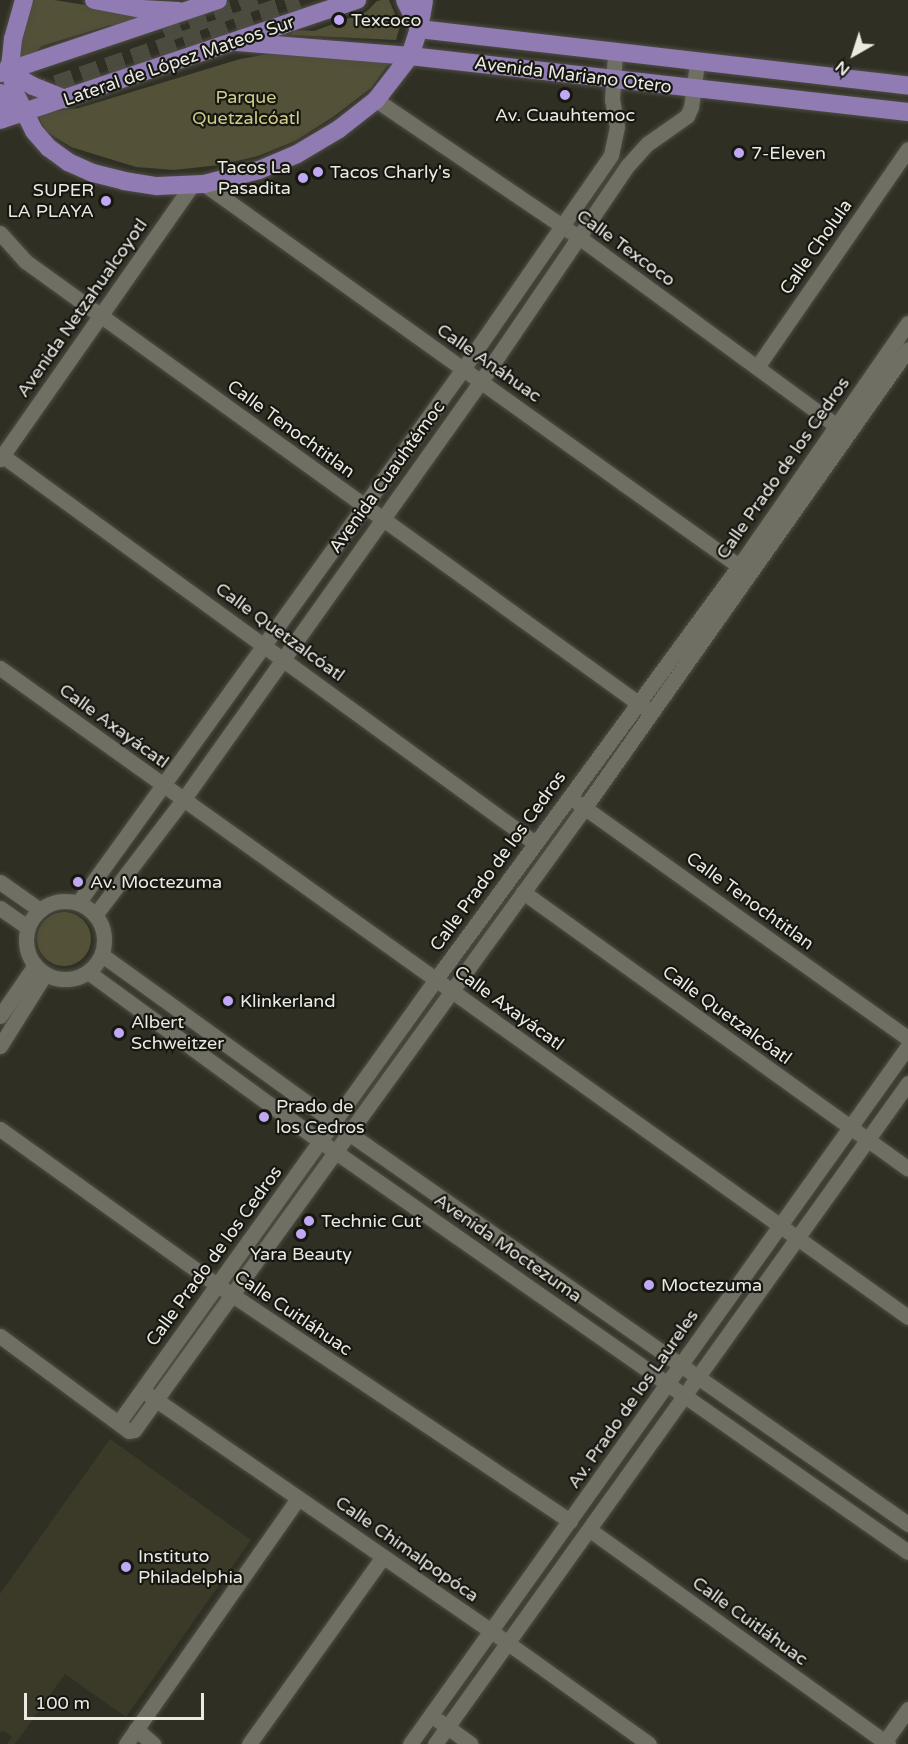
<!DOCTYPE html>
<meta charset="utf-8">
<style>
body{margin:0}
#map{position:relative;width:908px;height:1744px;overflow:hidden;background:#302f24;font-family:"Varela Round",sans-serif}
div>[style]{position:absolute}
[style*='--x']{left:calc(var(--x)*1px);top:calc(var(--y)*1px);width:calc(var(--w)*1px);rotate:calc(var(--a)*1deg)}
.built>*{inset:0;background:#3b3a29}
.green>*{inset:0;background:#535138}
.round{border-radius:50%}
.major-tunnel>*{height:18px;margin-top:-9px;transform-origin:0;background:repeating-linear-gradient(90deg,#4c4b40 0 18px,transparent 0 27px)}
.roads{filter:drop-shadow(0 0 2px #4f4e44) drop-shadow(0 0 2px #4f4e44)}
.minor>*{height:15px;margin:-7.5px;padding:0 7.5px;transform-origin:7.5px;border-radius:7.5px;background:#706f63}
.minor>.ring{margin:-7.5px;padding:0;box-sizing:content-box;background:none;border:15px solid #706f63;border-radius:50%}
.major>*{height:18px;margin:-9px;padding:0 9px;transform-origin:9px;border-radius:9px;background:#907cb3}
.dots>*{width:16px;height:16px;translate:-50% -50%;box-sizing:border-box;border:3px solid #171712;border-radius:50%}
span{translate:-50% -50%;white-space:nowrap;text-align:center;line-height:1.15;-webkit-text-stroke:4.5px #171712;paint-order:stroke}
.poi-label{font-size:18px;color:#eae9e2}
.left{translate:0 -50%;text-align:left}
.right{translate:-100% -50%;text-align:right}
.street-label{font-size:18px;color:#eae9e2}
.park-label{font-size:18px;color:#d1cb89}
.north{position:absolute;left:824px;top:24px;width:60px;height:60px;-webkit-text-stroke:4px #171712;paint-order:stroke;rotate:219deg;font-size:16px;font-weight:700;line-height:24px;text-align:center;color:#eae9e2}
.north::after{content:'';display:block;margin:auto;width:21px;height:27px;background:#eae9e2;clip-path:polygon(50% 0,100% 100%,50% 72%,0 100%)}
.scale{position:absolute;left:24px;top:1693px;width:180px;height:27px;box-sizing:border-box;border:3px solid #eae9e2;border-top:0;padding-left:8px;font-size:18px;line-height:21px;white-space:nowrap;color:#eae9e2;-webkit-text-stroke:4px #171712;paint-order:stroke}
</style>
<div id="map">
<div class="built">
<div style="clip-path:polygon(110px 1439px,251px 1540px,126px 1717px,65px 1674px,15px 1744px,7px 1744px,12px 1737px,4px 1731px,0 1732px,0 1594px)"></div>
</div>
<div class="green">
<div style="clip-path:polygon(34px 0,54px 0,135px 13px,140px 16px,128px 26px,110px 25px,42px 46px,27px 60px,20px 60px,19px 41px)"></div>
<div style="clip-path:polygon(382px 0,389px 0,400px 26px,396px 40px,290px 35px,295px 30px,314px 31px,366px 12px,377px 1px)"></div>
<div style="clip-path:polygon(268px 54px,390px 62px,371px 88px,333px 117px,295px 141px,258px 156px,220px 165px,174px 170px,136px 167px,71px 147px,47px 132px,41px 122px,38px 113px,79px 108px,240px 59px)"></div>
<div class="round" style="left:37px;top:912px;width:54px;height:54px"></div>
</div>
<div class="major-tunnel">
<div style="--x:164;--y:34;--w:101;--a:-19.7"></div>
<div style="--x:5;--y:102;--w:311;--a:-19.1"></div>
</div>
<div class="roads">
<div class="minor">
<div style="--x:376;--y:100;--w:246;--a:34.1"></div>
<div style="--x:580;--y:238;--w:327;--a:36.2"></div>
<div style="--x:204;--y:184;--w:666;--a:35.53"></div>
<div style="--x:0;--y:233;--w:38;--a:48"></div>
<div style="--x:25;--y:261;--w:764;--a:35.79"></div>
<div style="--x:757;--y:367;--w:265;--a:-55.3"></div>
<div style="--x:0;--y:454;--w:661;--a:36.02"></div>
<div style="--x:0;--y:459;--w:335;--a:-55"></div>
<div style="--x:0;--y:668;--w:1116;--a:35.56"></div>
<div style="--x:578;--y:803;--w:405;--a:35.5"></div>
<div style="--x:0;--y:882;--w:49;--a:35"></div>
<div style="--x:523;--y:892;--w:474;--a:35.7"></div>
<div class="ring" style="left:26px;top:901px;width:63px;height:63px"></div>
<div style="--x:78;--y:903;--w:658;--a:-54.21"></div>
<div style="--x:463;--y:369;--w:260;--a:-55.3"></div>
<div style="--x:611;--y:155;--w:29;--a:-78"></div>
<div style="--x:617;--y:127;--w:27;--a:-100"></div>
<div style="--x:612;--y:100;--w:46;--a:-86.3"></div>
<div style="--x:0;--y:908;--w:33;--a:35"></div>
<div style="--x:95;--y:915;--w:145;--a:-52.6"></div>
<div style="--x:183;--y:800;--w:514;--a:-54.58"></div>
<div style="--x:481;--y:381;--w:261;--a:-55.8"></div>
<div style="--x:628;--y:165;--w:28;--a:-48"></div>
<div style="--x:647;--y:144;--w:49;--a:-35"></div>
<div style="--x:687;--y:116;--w:10;--a:-66"></div>
<div style="--x:691;--y:107;--w:44;--a:-82.2"></div>
<div style="--x:102;--y:955;--w:306;--a:35.8"></div>
<div style="--x:350;--y:1134;--w:681;--a:34.95"></div>
<div style="--x:88;--y:972;--w:287;--a:36.1"></div>
<div style="--x:320;--y:1141;--w:717;--a:34.95"></div>
<div style="--x:0;--y:1016;--w:62;--a:-55.5"></div>
<div style="--x:0;--y:1046;--w:85;--a:-58"></div>
<div style="--x:0;--y:1129;--w:266;--a:35.7"></div>
<div style="--x:216;--y:1284;--w:426;--a:33.8"></div>
<div style="--x:0;--y:1336;--w:160;--a:36.4"></div>
<div style="--x:129;--y:1431;--w:5;--a:-11"></div>
<div style="--x:134;--y:1430;--w:769;--a:-54.1"></div>
<div style="--x:585;--y:807;--w:560;--a:-54.81"></div>
<div style="--x:149;--y:1395;--w:416;--a:34.6"></div>
<div style="--x:491;--y:1631;--w:194;--a:35.6"></div>
<div style="--x:119;--y:1422;--w:545;--a:-54.41"></div>
<div style="--x:436;--y:979;--w:512;--a:-53.73"></div>
<div style="--x:739;--y:566;--w:296;--a:-55.2"></div>
<div style="--x:590;--y:1530;--w:367;--a:35.7"></div>
<div style="--x:439;--y:1721;--w:39;--a:36"></div>
<div style="--x:136;--y:1729;--w:23;--a:41"></div>
<div style="--x:126;--y:1744;--w:300;--a:-55"></div>
<div style="--x:249;--y:1744;--w:230;--a:-54.4"></div>
<div style="--x:410;--y:1744;--w:857;--a:-54.49"></div>
<div style="--x:435;--y:1744;--w:813;--a:-54.41"></div>
<div style="--x:883;--y:1744;--w:43;--a:-54.5"></div>
</div>
<div class="major">
<div style="--x:24;--y:0;--w:41;--a:105.8"></div>
<div style="--x:13;--y:39;--w:30;--a:96"></div>
<div style="--x:10;--y:69;--w:25;--a:78"></div>
<div style="--x:15;--y:93;--w:42;--a:63.4"></div>
<div style="--x:34;--y:131;--w:23;--a:49"></div>
<div style="--x:49;--y:148;--w:24;--a:36"></div>
<div style="--x:68;--y:162;--w:27;--a:24"></div>
<div style="--x:93;--y:173;--w:32;--a:14"></div>
<div style="--x:124;--y:181;--w:33;--a:9"></div>
<div style="--x:157;--y:186;--w:47;--a:-2.4"></div>
<div style="--x:204;--y:184;--w:57;--a:-14.3"></div>
<div style="--x:259;--y:170;--w:41;--a:-22.8"></div>
<div style="--x:297;--y:154;--w:49;--a:-30.8"></div>
<div style="--x:339;--y:129;--w:47;--a:-38.1"></div>
<div style="--x:376;--y:100;--w:56;--a:-52.3"></div>
<div style="--x:410;--y:56;--w:28;--a:-72"></div>
<div style="--x:419;--y:29;--w:29;--a:-80"></div>
<div style="--x:94;--y:0;--w:48;--a:10.8"></div>
<div style="--x:141;--y:9;--w:37;--a:3"></div>
<div style="--x:405;--y:0;--w:32;--a:64"></div>
<div style="--x:419;--y:29;--w:492;--a:6.6"></div>
<div style="--x:237;--y:42;--w:174;--a:4.6"></div>
<div style="--x:410;--y:56;--w:501;--a:6.42"></div>
<div style="--x:9;--y:66;--w:16;--a:50"></div>
<div style="--x:19;--y:78;--w:16;--a:30"></div>
<div style="--x:33;--y:86;--w:35;--a:22"></div>
<div style="--x:1;--y:73;--w:229;--a:-18.6"></div>
<div style="--x:0;--y:93;--w:12;--a:70"></div>
<div style="--x:4;--y:104;--w:15;--a:106"></div>
<div style="--x:0;--y:120;--w:377;--a:-18.6"></div>
</div>
</div>
<div class="dots">
<div style="left:339px;top:20px;background:#c0a8f4"></div>
<div style="left:565px;top:95px;background:#c0a8f4"></div>
<div style="left:739px;top:153px;background:#c0a8f4"></div>
<div style="left:318px;top:172px;background:#c0a8f4"></div>
<div style="left:303px;top:178px;background:#c0a8f4"></div>
<div style="left:106px;top:201px;background:#c0a8f4"></div>
<div style="left:78px;top:882px;background:#c0a8f4"></div>
<div style="left:228px;top:1001px;background:#c0a8f4"></div>
<div style="left:119px;top:1033px;background:#c0a8f4"></div>
<div style="left:264px;top:1117px;background:#c0a8f4"></div>
<div style="left:309px;top:1221px;background:#c0a8f4"></div>
<div style="left:301px;top:1234px;background:#c0a8f4"></div>
<div style="left:649px;top:1285px;background:#c0a8f4"></div>
<div style="left:126px;top:1567px;background:#c0a8f4"></div>
</div>
<div class="poi-label">
<span class="left" style="left:351px;top:20px">Texcoco</span>
<span style="left:565px;top:115px">Av. Cuauhtemoc</span>
<span class="left" style="left:751px;top:153px">7-Eleven</span>
<span class="right" style="left:291px;top:178px">Tacos La<br>Pasadita</span>
<span class="left" style="left:330px;top:172px">Tacos Charly's</span>
<span class="right" style="left:94px;top:201px">SUPER<br>LA PLAYA</span>
<span class="left" style="left:90px;top:882px">Av. Moctezuma</span>
<span class="left" style="left:240px;top:1001px">Klinkerland</span>
<span class="left" style="left:131px;top:1033px">Albert<br>Schweitzer</span>
<span class="left" style="left:276px;top:1117px">Prado de<br>los Cedros</span>
<span class="left" style="left:321px;top:1221px">Technic Cut</span>
<span style="left:301px;top:1254px">Yara Beauty</span>
<span class="left" style="left:661px;top:1285px">Moctezuma</span>
<span class="left" style="left:138px;top:1567px">Instituto<br>Philadelphia</span>
</div>
<div class="street-label">
<span style="left:179px;top:61px;rotate:-19deg">Lateral de López Mateos Sur</span>
<span style="left:573px;top:75px;rotate:7deg">Avenida Mariano Otero</span>
<span style="left:816px;top:247px;rotate:-55deg">Calle Cholula</span>
<span style="left:626px;top:248px;rotate:36deg">Calle Texcoco</span>
<span style="left:82px;top:308px;rotate:-55deg">Avenida Netzahualcoyotl</span>
<span style="left:489px;top:363px;rotate:35deg">Calle Anáhuac</span>
<span style="left:291px;top:429px;rotate:36deg">Calle Tenochtitlan</span>
<span style="left:783px;top:468px;rotate:-55deg">Calle Prado de los Cedros</span>
<span style="left:387px;top:477px;rotate:-54deg">Avenida Cuauhtémoc</span>
<span style="left:280px;top:632px;rotate:36deg">Calle Quetzalcóatl</span>
<span style="left:114px;top:726px;rotate:36deg">Calle Axayácatl</span>
<span style="left:498px;top:861px;rotate:-54deg">Calle Prado de los Cedros</span>
<span style="left:750px;top:901px;rotate:36deg">Calle Tenochtitlan</span>
<span style="left:509px;top:1008px;rotate:36deg">Calle Axayácatl</span>
<span style="left:727px;top:1015px;rotate:36deg">Calle Quetzalcóatl</span>
<span style="left:508px;top:1248px;rotate:35deg">Avenida Moctezuma</span>
<span style="left:214px;top:1256px;rotate:-54deg">Calle Prado de los Cedros</span>
<span style="left:293px;top:1313px;rotate:34deg">Calle Cuitláhuac</span>
<span style="left:633px;top:1399px;rotate:-55deg">Av. Prado de los Laureles</span>
<span style="left:407px;top:1549px;rotate:35deg">Calle Chimalpopóca</span>
<span style="left:750px;top:1621px;rotate:36deg">Calle Cuitláhuac</span>
</div>
<div class="park-label">
<span style="left:246px;top:108px">Parque<br>Quetzalcóatl</span>
</div>
<div class="north">N</div>
<div class="scale">100 m</div>
</div>
